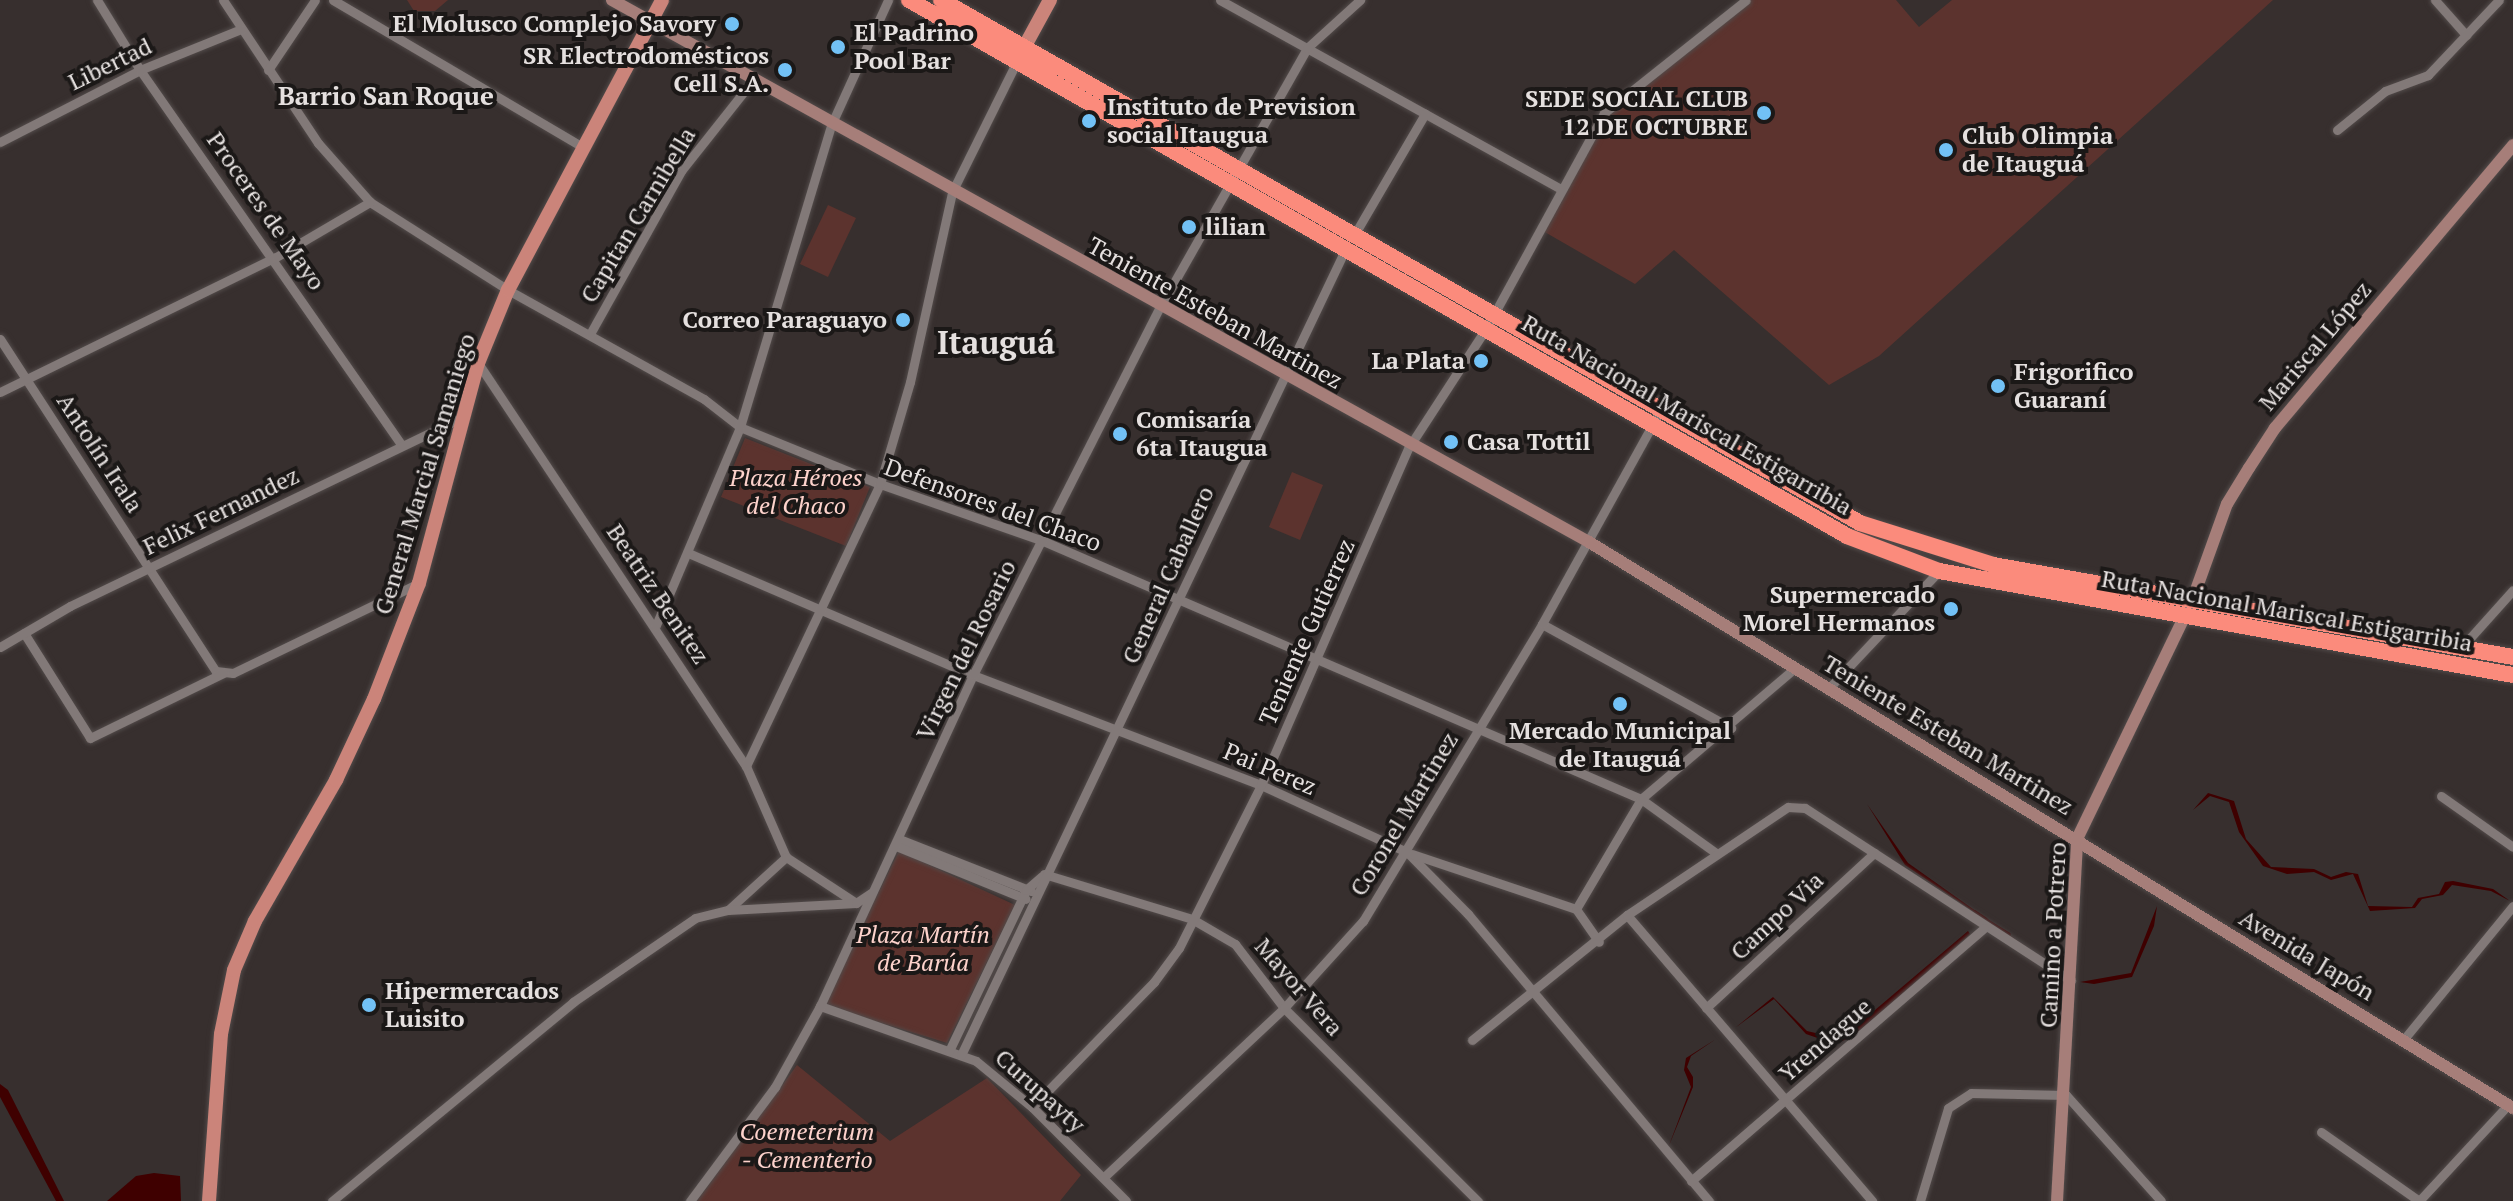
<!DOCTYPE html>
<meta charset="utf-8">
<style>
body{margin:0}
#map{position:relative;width:2513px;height:1201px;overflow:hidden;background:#372f2e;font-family:"PT Serif",serif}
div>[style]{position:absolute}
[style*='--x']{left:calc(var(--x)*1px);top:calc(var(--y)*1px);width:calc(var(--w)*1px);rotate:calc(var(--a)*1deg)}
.green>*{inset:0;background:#5c332e}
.water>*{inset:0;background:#3f0000}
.stream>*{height:3px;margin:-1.5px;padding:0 1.5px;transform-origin:1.5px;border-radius:1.5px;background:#3f0000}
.roads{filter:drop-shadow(0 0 2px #524b4a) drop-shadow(0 0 2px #524b4a)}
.street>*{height:9px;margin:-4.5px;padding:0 4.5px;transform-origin:4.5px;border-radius:4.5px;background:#827978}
.secondary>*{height:12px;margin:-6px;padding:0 6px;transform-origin:6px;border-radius:6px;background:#a67e79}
.primary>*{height:14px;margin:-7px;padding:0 7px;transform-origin:7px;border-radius:7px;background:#cb847a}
.highway>*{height:16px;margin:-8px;padding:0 8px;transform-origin:8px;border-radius:8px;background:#fb8b7c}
.dots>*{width:22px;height:22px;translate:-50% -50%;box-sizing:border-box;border:4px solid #1b1817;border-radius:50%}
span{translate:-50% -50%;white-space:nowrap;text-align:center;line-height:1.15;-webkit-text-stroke:8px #1b1817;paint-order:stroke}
.poi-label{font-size:24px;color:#e5e0df;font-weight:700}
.right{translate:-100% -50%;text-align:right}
.left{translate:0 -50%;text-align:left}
.street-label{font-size:24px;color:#e5e0df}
.park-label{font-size:24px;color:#fed3cc;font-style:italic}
.neighbourhood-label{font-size:26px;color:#e5e0df;font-weight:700}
.district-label{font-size:32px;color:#e5e0df;font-weight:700}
</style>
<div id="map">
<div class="green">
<div style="clip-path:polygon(407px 0,448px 0,435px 11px,414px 11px)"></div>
<div style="clip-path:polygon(1749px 0,1896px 0,1919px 27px,1952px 0,2273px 0,1879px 356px,1829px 385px,1674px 250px,1635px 284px,1543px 231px,1609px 111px)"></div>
<div style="clip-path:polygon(828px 205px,856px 218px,828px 277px,800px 264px)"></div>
<div style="clip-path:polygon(745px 438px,870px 487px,846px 546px,721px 497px)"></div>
<div style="clip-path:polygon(1292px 472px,1323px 485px,1300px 540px,1269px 527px)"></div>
<div style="clip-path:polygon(899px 851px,1015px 905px,947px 1043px,823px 1005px)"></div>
<div style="clip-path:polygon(797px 1065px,890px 1141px,987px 1078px,1081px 1175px,1060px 1201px,697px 1201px)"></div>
</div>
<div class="water">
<div style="clip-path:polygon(2208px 793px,2234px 801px,2246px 839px,2271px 867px,2314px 869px,2331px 877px,2346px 872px,2358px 874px,2368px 906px,2412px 907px,2418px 898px,2439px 894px,2445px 882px,2453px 881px,2493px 889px,2510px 901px,2491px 891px,2452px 885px,2443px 895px,2422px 899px,2415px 908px,2370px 911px,2353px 874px,2331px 880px,2314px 872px,2287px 874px,2263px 866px,2239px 832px,2229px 802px,2210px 796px,2193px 810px)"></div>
<div style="clip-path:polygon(1867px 804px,1908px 863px,2049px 963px,1905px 865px)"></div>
<div style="clip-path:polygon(2157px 906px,2154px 926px,2132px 977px,2094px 984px,2080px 982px,2131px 973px)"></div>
<div style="clip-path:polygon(1968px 931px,1970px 934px,1852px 1037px,1842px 1041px,1829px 1042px,1806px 1034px,1774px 999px,1735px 1028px,1773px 997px,1807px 1031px,1841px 1039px)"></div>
<div style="clip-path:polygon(1716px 1039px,1691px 1056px,1687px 1067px,1693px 1077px,1693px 1087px,1668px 1148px,1691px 1087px,1684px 1070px,1686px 1058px)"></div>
<div style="clip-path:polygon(0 1084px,8px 1090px,64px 1201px,56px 1201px,0 1097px)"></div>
<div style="clip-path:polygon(154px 1173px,180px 1176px,181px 1201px,107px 1201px,136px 1176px)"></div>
</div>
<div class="stream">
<div style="--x:1974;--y:911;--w:14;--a:34"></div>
<div style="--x:1985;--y:919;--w:28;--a:32"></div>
</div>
<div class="roads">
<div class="street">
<div style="--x:97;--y:0;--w:82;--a:58.4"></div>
<div style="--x:140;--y:70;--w:457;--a:55.1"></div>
<div style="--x:223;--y:0;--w:172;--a:56.4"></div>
<div style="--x:318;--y:143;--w:79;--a:48.6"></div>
<div style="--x:370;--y:202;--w:164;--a:32.5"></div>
<div style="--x:508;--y:290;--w:224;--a:29.1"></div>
<div style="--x:704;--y:399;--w:46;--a:37.9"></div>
<div style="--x:740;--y:427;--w:151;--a:22.2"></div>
<div style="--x:880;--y:484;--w:170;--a:19.2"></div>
<div style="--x:1041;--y:540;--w:654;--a:23.35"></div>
<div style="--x:1641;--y:799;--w:92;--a:35.8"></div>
<div style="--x:333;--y:0;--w:290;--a:30.5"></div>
<div style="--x:1220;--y:0;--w:390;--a:29"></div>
<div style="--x:2435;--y:0;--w:47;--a:48.5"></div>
<div style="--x:268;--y:70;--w:84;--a:-56.1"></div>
<div style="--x:2337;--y:130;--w:62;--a:-39.1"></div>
<div style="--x:2385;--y:91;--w:46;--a:-20.4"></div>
<div style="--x:2428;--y:75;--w:103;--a:-46.6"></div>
<div style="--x:0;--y:142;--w:157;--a:-27.2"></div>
<div style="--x:140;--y:70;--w:109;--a:-22.1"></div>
<div style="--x:1353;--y:237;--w:143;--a:-59.7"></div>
<div style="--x:590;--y:334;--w:187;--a:-60.8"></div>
<div style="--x:681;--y:171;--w:116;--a:-51.6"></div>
<div style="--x:0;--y:339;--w:396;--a:57"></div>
<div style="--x:216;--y:671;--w:17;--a:7"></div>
<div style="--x:233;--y:673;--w:207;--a:-25.8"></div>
<div style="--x:478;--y:363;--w:484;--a:56.4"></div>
<div style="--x:746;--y:766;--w:99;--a:66.3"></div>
<div style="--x:0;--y:392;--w:307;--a:-26.1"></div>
<div style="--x:276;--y:257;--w:109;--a:-30.3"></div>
<div style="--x:688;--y:553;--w:310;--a:23.2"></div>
<div style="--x:973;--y:675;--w:308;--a:20.9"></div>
<div style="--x:1261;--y:785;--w:161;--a:24.7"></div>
<div style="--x:1407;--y:852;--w:87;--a:45.5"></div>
<div style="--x:1468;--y:914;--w:375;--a:50"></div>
<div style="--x:1542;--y:624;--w:216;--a:28.8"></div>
<div style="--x:656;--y:625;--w:215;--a:-67"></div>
<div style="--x:740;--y:427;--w:318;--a:-73.2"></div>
<div style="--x:832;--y:123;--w:135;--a:-65.5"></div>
<div style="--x:24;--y:633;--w:124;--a:57.8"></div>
<div style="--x:90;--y:738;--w:148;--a:-26"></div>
<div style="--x:0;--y:647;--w:81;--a:-30.4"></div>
<div style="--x:70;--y:606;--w:435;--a:-25.7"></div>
<div style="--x:2462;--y:647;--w:76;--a:-48.2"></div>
<div style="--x:1829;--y:688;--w:161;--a:-46.8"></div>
<div style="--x:746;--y:766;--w:312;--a:-64.6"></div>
<div style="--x:880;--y:484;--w:106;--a:-73.6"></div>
<div style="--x:910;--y:382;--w:195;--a:-77.5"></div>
<div style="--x:952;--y:192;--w:144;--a:-63.6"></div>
<div style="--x:2441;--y:796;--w:88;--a:35.3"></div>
<div style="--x:899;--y:839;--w:142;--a:21.5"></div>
<div style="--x:896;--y:846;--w:140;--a:22.2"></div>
<div style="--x:1412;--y:854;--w:173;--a:18.5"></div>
<div style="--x:1576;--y:909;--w:40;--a:55.1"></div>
<div style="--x:1044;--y:874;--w:155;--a:16.9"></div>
<div style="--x:1192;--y:919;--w:50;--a:30.2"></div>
<div style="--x:1235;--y:944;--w:81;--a:52.6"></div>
<div style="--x:1284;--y:1008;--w:274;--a:44.9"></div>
<div style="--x:1576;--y:909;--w:128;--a:-59.4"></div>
<div style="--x:1641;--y:799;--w:202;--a:-40.4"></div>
<div style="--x:728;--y:910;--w:79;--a:-42.4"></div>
<div style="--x:786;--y:857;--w:84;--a:33.3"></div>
<div style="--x:1627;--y:915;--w:377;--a:49.4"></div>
<div style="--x:820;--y:1006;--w:165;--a:19.4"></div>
<div style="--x:976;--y:1061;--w:72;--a:39.4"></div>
<div style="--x:1032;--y:1107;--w:133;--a:45"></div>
<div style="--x:1706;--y:1008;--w:229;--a:-42.7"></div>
<div style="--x:2404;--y:1039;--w:172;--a:-50.7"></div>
<div style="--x:1472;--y:1040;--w:199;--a:-38.9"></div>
<div style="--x:1627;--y:915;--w:194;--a:-33.9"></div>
<div style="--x:1788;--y:807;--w:17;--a:3"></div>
<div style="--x:1805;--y:808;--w:317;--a:33"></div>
<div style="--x:949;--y:1051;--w:178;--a:-64.4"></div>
<div style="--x:1026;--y:890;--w:21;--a:-41"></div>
<div style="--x:961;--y:1055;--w:894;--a:-64.5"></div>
<div style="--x:1032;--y:1107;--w:175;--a:-45.7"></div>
<div style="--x:1154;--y:982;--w:42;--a:-53.7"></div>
<div style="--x:1179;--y:948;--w:182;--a:-63.3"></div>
<div style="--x:1261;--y:785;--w:369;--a:-66.4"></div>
<div style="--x:1409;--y:447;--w:143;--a:-57"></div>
<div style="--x:1487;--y:327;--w:244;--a:-61.3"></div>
<div style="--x:1604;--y:113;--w:181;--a:-38.5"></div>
<div style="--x:2321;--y:1132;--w:120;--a:35.1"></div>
<div style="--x:1104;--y:1177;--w:247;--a:-43.2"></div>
<div style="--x:1284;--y:1008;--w:118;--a:-47.8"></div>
<div style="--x:1363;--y:921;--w:347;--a:-58.9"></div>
<div style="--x:1542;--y:624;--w:244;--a:-61"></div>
<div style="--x:1691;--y:1181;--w:387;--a:-40.8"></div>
<div style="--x:332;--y:1201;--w:313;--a:-39.5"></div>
<div style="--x:573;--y:1002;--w:148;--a:-34.5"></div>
<div style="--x:695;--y:918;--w:34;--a:-14"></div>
<div style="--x:728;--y:910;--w:128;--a:-3.1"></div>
<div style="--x:856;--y:903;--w:18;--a:-34"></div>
<div style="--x:690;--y:1201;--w:142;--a:-53.3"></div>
<div style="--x:775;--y:1087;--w:93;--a:-60.9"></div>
<div style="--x:820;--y:1006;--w:365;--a:-65.2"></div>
<div style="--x:973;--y:675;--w:413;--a:-63.1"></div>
<div style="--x:1160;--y:307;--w:298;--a:-60.4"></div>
<div style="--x:1307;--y:48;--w:72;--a:-42.2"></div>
<div style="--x:1920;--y:1201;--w:97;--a:-73.2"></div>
<div style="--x:1948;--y:1108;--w:27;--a:-33"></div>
<div style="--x:1971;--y:1093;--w:95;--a:1.2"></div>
<div style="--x:2066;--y:1095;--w:142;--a:48.1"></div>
<div style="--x:2419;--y:1201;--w:131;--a:-47.2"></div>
</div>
<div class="secondary">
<div style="--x:612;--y:0;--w:1117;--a:29.02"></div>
<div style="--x:1589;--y:542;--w:1084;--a:31.49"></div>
<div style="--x:2057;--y:1201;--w:363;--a:-86.8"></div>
<div style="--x:2077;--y:839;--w:264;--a:-64.2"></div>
<div style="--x:2192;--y:601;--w:103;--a:-70.2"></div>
<div style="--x:2227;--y:504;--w:42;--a:-58.6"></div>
<div style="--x:2249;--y:468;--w:48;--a:-57"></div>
<div style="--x:2275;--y:428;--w:370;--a:-49.9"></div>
</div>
<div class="primary">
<div style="--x:1020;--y:55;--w:63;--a:-61.4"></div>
<div style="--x:209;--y:1201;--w:167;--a:-85.9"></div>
<div style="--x:221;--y:1034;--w:65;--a:-78.5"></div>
<div style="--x:234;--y:970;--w:53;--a:-66.8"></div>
<div style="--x:255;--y:921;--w:163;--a:-60.1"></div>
<div style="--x:336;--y:780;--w:89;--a:-64.9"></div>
<div style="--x:374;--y:699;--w:124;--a:-68.8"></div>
<div style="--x:419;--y:583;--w:228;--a:-75"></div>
<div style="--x:478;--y:363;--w:79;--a:-67.7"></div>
<div style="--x:508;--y:290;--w:328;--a:-62"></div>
</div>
<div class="highway">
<div style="--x:909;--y:0;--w:1080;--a:29.74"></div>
<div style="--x:1847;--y:536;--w:98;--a:20.8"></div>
<div style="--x:1939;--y:571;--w:583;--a:10.27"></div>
<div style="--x:941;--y:0;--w:1057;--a:29.64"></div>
<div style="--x:1860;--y:523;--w:139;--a:17.5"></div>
<div style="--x:1993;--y:565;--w:528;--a:10.03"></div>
</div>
</div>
<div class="dots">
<div style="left:732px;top:24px;background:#72c1f5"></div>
<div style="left:838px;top:47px;background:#72c1f5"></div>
<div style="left:785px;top:70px;background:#72c1f5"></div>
<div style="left:1764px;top:113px;background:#72c1f5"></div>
<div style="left:1089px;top:121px;background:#72c1f5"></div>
<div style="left:1946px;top:150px;background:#72c1f5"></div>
<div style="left:1189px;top:227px;background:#72c1f5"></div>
<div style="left:903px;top:320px;background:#72c1f5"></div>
<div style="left:1481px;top:361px;background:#72c1f5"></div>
<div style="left:1998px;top:386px;background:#72c1f5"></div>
<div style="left:1120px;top:434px;background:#72c1f5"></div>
<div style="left:1451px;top:442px;background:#72c1f5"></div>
<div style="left:1951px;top:609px;background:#72c1f5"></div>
<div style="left:1620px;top:704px;background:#72c1f5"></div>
<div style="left:369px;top:1005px;background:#72c1f5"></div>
</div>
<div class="poi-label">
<span class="right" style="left:716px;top:24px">El Molusco Complejo Savory</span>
<span class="left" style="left:854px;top:47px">El Padrino<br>Pool Bar</span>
<span class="right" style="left:769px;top:70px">SR Electrodomésticos<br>Cell S.A.</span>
<span class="right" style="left:1748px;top:113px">SEDE SOCIAL CLUB<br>12 DE OCTUBRE</span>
<span class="left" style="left:1107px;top:121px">Instituto de Prevision<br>social Itaugua</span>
<span class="left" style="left:1962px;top:150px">Club Olimpia<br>de Itauguá</span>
<span class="left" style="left:1205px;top:227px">lilian</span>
<span class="right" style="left:887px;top:320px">Correo Paraguayo</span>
<span class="right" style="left:1465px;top:361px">La Plata</span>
<span class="left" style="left:2014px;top:386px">Frigorifico<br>Guaraní</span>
<span class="left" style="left:1136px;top:434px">Comisaría<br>6ta Itaugua</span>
<span class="left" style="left:1467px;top:442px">Casa Tottil</span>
<span class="right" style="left:1935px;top:609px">Supermercado<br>Morel Hermanos</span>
<span style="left:1620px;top:745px">Mercado Municipal<br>de Itauguá</span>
<span class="left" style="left:385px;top:1005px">Hipermercados<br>Luisito</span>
</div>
<div class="street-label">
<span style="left:110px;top:64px;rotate:-26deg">Libertad</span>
<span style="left:266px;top:211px;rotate:55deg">Proceres de Mayo</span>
<span style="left:638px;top:215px;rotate:-59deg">Capitan Carnibella</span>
<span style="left:1215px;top:313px;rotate:29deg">Teniente Esteban Martinez</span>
<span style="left:2315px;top:346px;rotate:-50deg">Mariscal López</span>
<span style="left:1687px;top:415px;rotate:30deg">Ruta Nacional Mariscal Estigarribia</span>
<span style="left:100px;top:453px;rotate:57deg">Antolín Irala</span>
<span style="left:425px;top:474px;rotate:-73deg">General Marcial Samaniego</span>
<span style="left:993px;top:505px;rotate:20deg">Defensores del Chaco</span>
<span style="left:221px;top:511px;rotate:-26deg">Felix Fernandez</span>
<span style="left:1168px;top:575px;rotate:-66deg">General Caballero</span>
<span style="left:658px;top:594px;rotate:56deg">Beatriz Benitez</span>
<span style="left:2287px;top:611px;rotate:10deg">Ruta Nacional Mariscal Estigarribia</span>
<span style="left:1307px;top:632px;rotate:-66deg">Teniente Gutierrez</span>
<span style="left:966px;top:650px;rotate:-64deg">Virgen del Rosario</span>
<span style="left:1948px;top:735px;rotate:31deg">Teniente Esteban Martinez</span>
<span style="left:1270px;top:769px;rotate:23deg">Pai Perez</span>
<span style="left:1404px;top:814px;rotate:-59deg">Coronel Martinez</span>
<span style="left:1777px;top:916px;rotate:-43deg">Campo Via</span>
<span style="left:2053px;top:935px;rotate:-87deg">Camino a Potrero</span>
<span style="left:2307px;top:955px;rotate:31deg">Avenida Japón</span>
<span style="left:1299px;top:987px;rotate:49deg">Mayor Vera</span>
<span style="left:1825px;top:1040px;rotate:-41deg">Yrendague</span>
<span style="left:1040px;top:1091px;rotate:42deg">Curupayty</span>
</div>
<div class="park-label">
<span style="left:796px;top:492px">Plaza Héroes<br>del Chaco</span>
<span style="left:923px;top:949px">Plaza Martín<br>de Barúa</span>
<span style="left:807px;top:1146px">Coemeterium<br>- Cementerio</span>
</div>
<div class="neighbourhood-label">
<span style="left:386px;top:96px">Barrio San Roque</span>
</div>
<div class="district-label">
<span style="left:996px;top:342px">Itauguá</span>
</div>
</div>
